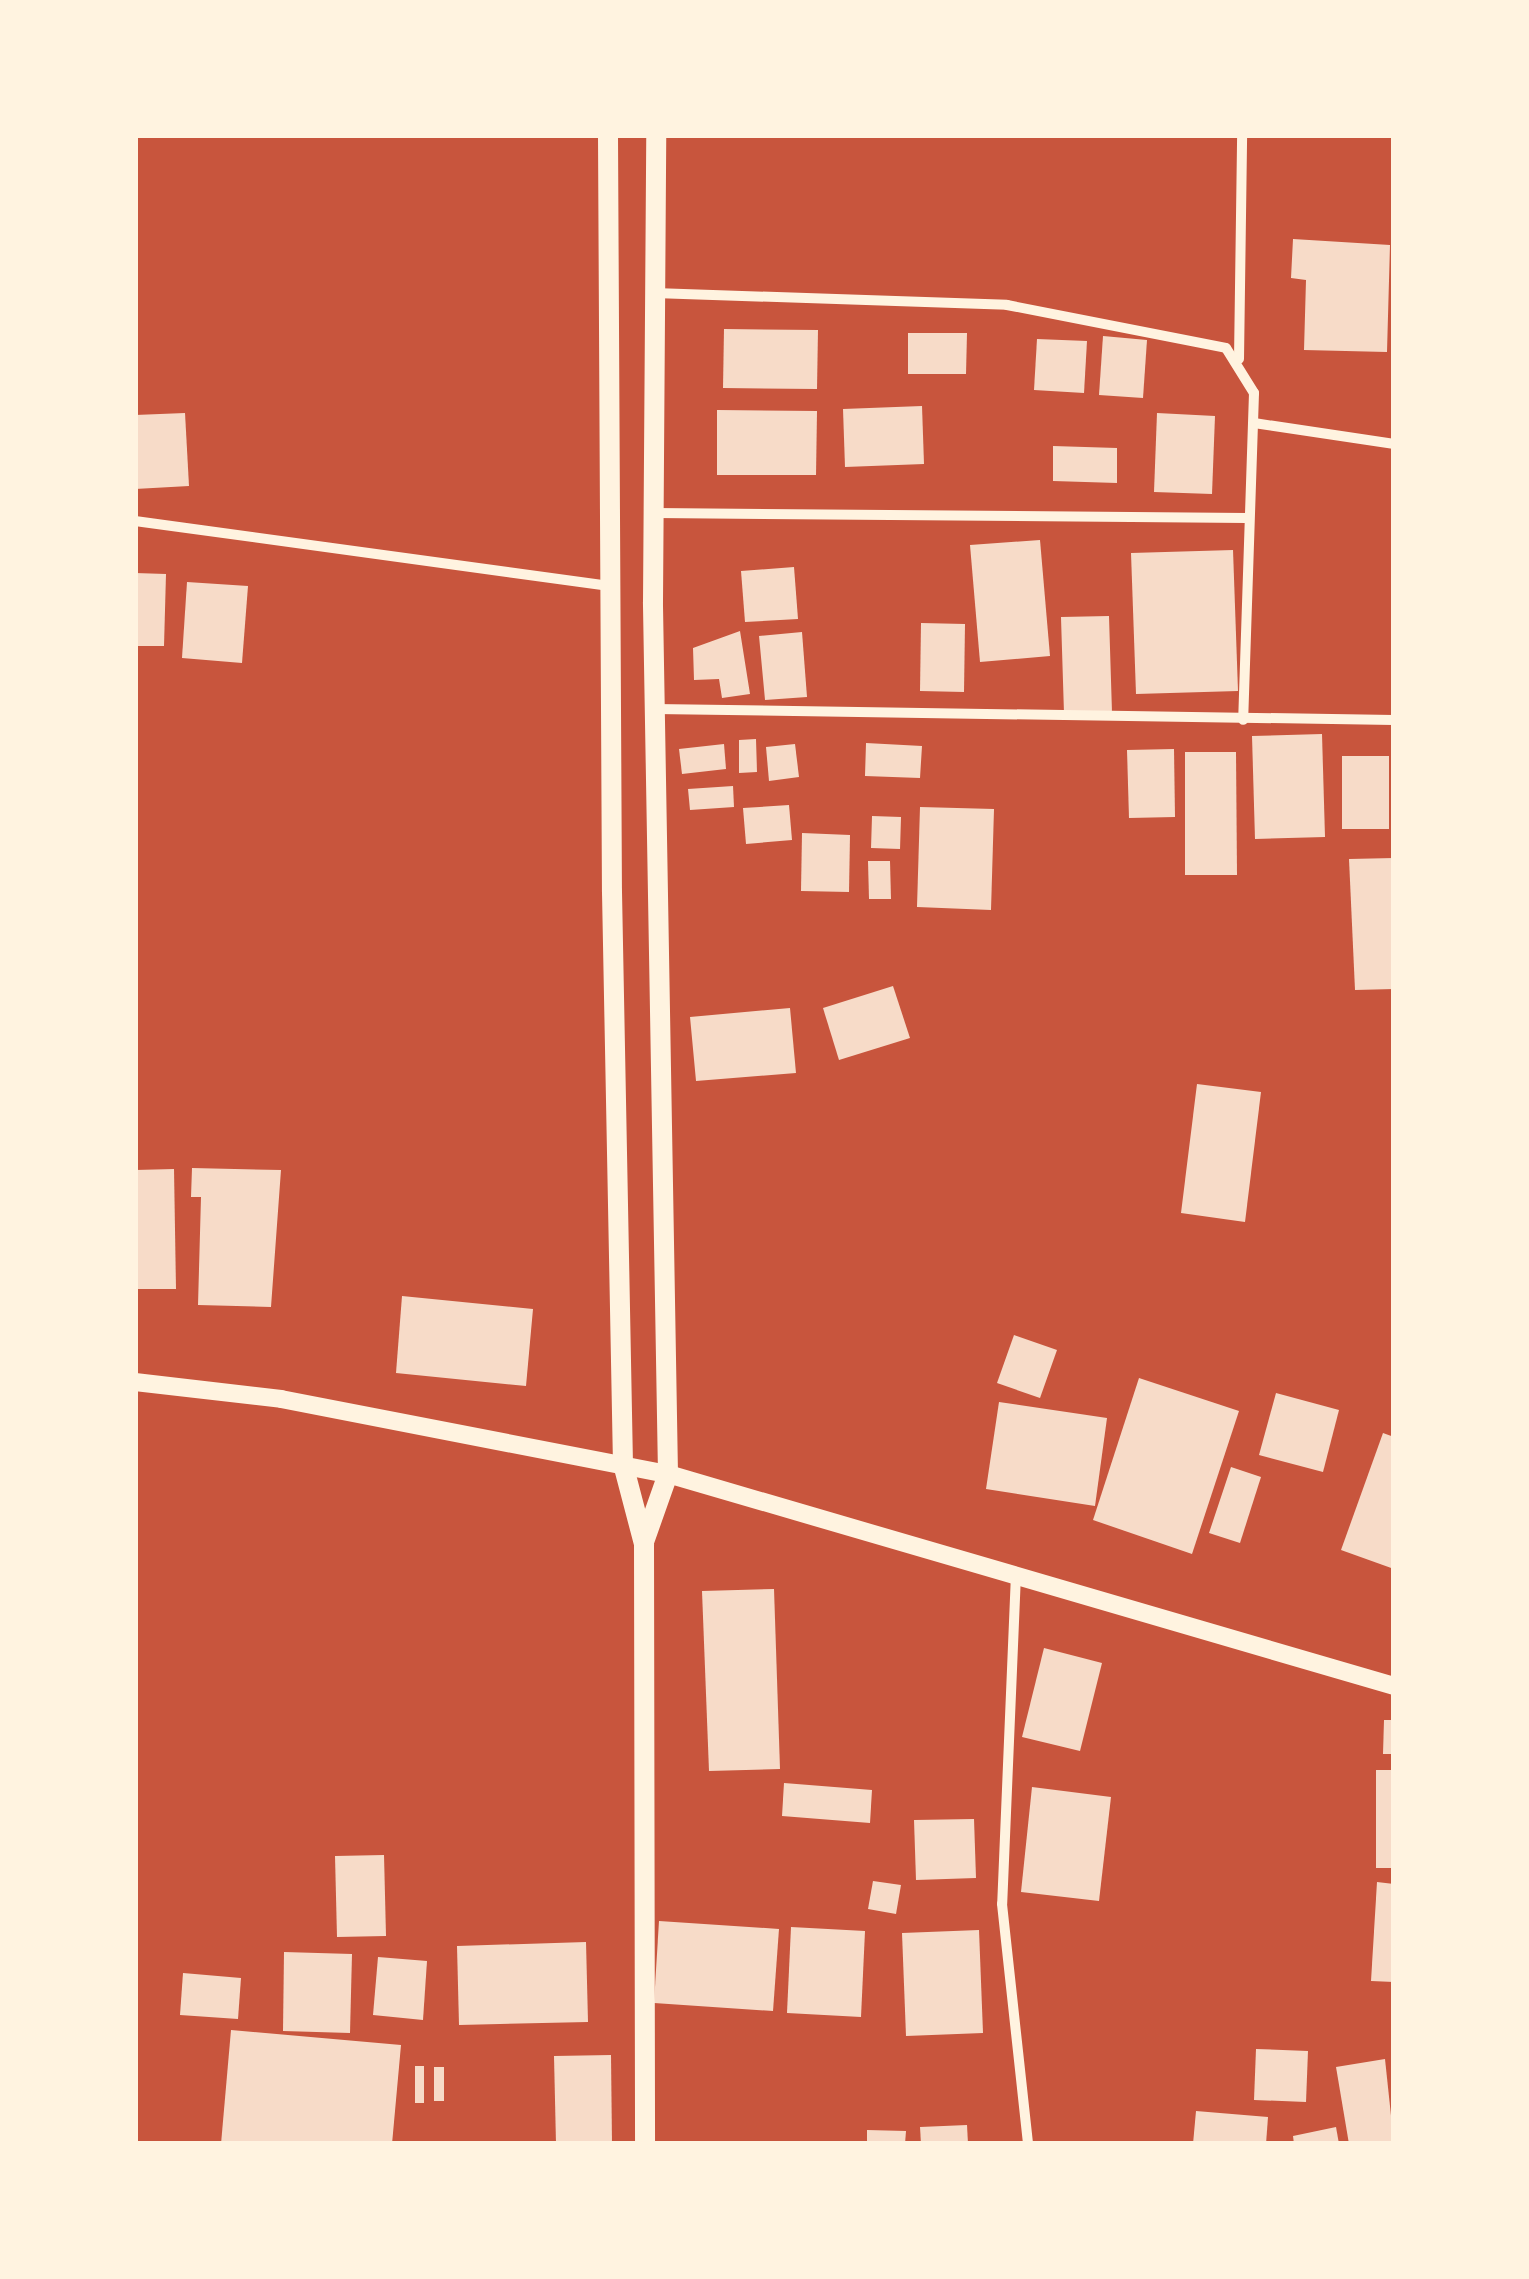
<!DOCTYPE html>
<style>
body{margin:0}
#map{position:relative;width:1529px;height:2279px;overflow:hidden;background:#c8553d;font-family:Raleway,sans-serif}
div>[style]{position:absolute}
[style*='--x']{left:calc(var(--x)*1px);top:calc(var(--y)*1px);width:calc(var(--w)*1px);rotate:calc(var(--a)*1deg)}
.building>*{inset:0;background:#f7dbc8}
.minor>*{height:10px;margin:-5px;padding:0 5px;transform-origin:5px;border-radius:5px;background:#fff3e0}
.tertiary>*{height:18px;margin:-9px;padding:0 9px;transform-origin:9px;border-radius:9px;background:#fff3e0}
.secondary>*{height:20px;margin:-10px;padding:0 10px;transform-origin:10px;border-radius:10px;background:#fff3e0}
span{translate:-50% -50%;white-space:nowrap;text-align:center;line-height:1.15;-webkit-text-stroke:10px #fff3e0;paint-order:stroke}
.frame{position:absolute;inset:0;border:138px solid #fff3e0;pointer-events:none}
</style>
<div id="map">
<div class="building">
<div style="clip-path:polygon(1293px 239px,1390px 245px,1387px 352px,1304px 350px,1306px 280px,1291px 278px)"></div>
<div style="clip-path:polygon(724px 329px,818px 330px,817px 389px,723px 388px)"></div>
<div style="clip-path:polygon(908px 333px,967px 333px,966px 374px,908px 374px)"></div>
<div style="clip-path:polygon(1103px 336px,1147px 340px,1143px 398px,1099px 395px)"></div>
<div style="clip-path:polygon(1037px 339px,1087px 341px,1084px 393px,1034px 390px)"></div>
<div style="clip-path:polygon(922px 406px,924px 464px,845px 467px,843px 409px)"></div>
<div style="clip-path:polygon(717px 410px,817px 411px,816px 475px,717px 475px)"></div>
<div style="clip-path:polygon(185px 413px,189px 486px,135px 489px,135px 415px)"></div>
<div style="clip-path:polygon(1157px 413px,1215px 416px,1212px 494px,1154px 492px)"></div>
<div style="clip-path:polygon(1053px 446px,1117px 448px,1117px 483px,1053px 481px)"></div>
<div style="clip-path:polygon(1040px 540px,1050px 656px,980px 662px,970px 545px)"></div>
<div style="clip-path:polygon(1233px 550px,1238px 691px,1136px 694px,1131px 553px)"></div>
<div style="clip-path:polygon(794px 567px,798px 619px,745px 622px,741px 571px)"></div>
<div style="clip-path:polygon(135px 573px,166px 574px,164px 646px,135px 646px)"></div>
<div style="clip-path:polygon(187px 582px,248px 586px,242px 663px,182px 658px)"></div>
<div style="clip-path:polygon(1109px 616px,1112px 713px,1064px 714px,1061px 617px)"></div>
<div style="clip-path:polygon(921px 623px,965px 624px,964px 692px,920px 691px)"></div>
<div style="clip-path:polygon(740px 631px,750px 694px,722px 698px,719px 679px,694px 680px,693px 648px)"></div>
<div style="clip-path:polygon(802px 632px,807px 697px,765px 700px,759px 636px)"></div>
<div style="clip-path:polygon(1322px 734px,1325px 837px,1255px 839px,1252px 736px)"></div>
<div style="clip-path:polygon(756px 739px,757px 772px,739px 773px,739px 740px)"></div>
<div style="clip-path:polygon(866px 743px,922px 746px,920px 778px,865px 776px)"></div>
<div style="clip-path:polygon(724px 744px,726px 769px,682px 774px,679px 749px)"></div>
<div style="clip-path:polygon(795px 744px,799px 777px,769px 781px,766px 747px)"></div>
<div style="clip-path:polygon(1174px 749px,1175px 817px,1129px 818px,1127px 750px)"></div>
<div style="clip-path:polygon(1185px 752px,1236px 752px,1237px 875px,1185px 875px)"></div>
<div style="clip-path:polygon(1342px 756px,1389px 756px,1389px 829px,1342px 829px)"></div>
<div style="clip-path:polygon(733px 786px,734px 807px,690px 810px,688px 789px)"></div>
<div style="clip-path:polygon(789px 805px,792px 840px,746px 844px,743px 808px)"></div>
<div style="clip-path:polygon(920px 807px,994px 809px,991px 910px,917px 907px)"></div>
<div style="clip-path:polygon(872px 816px,901px 817px,900px 849px,871px 848px)"></div>
<div style="clip-path:polygon(802px 833px,850px 835px,849px 892px,801px 891px)"></div>
<div style="clip-path:polygon(1394px 858px,1394px 989px,1355px 990px,1349px 859px)"></div>
<div style="clip-path:polygon(868px 861px,890px 861px,891px 899px,869px 899px)"></div>
<div style="clip-path:polygon(893px 986px,910px 1038px,839px 1060px,823px 1008px)"></div>
<div style="clip-path:polygon(790px 1008px,796px 1073px,696px 1081px,690px 1017px)"></div>
<div style="clip-path:polygon(1197px 1084px,1261px 1092px,1245px 1222px,1181px 1213px)"></div>
<div style="clip-path:polygon(192px 1168px,281px 1170px,271px 1307px,198px 1305px,201px 1197px,191px 1197px)"></div>
<div style="clip-path:polygon(174px 1169px,176px 1289px,135px 1289px,135px 1170px)"></div>
<div style="clip-path:polygon(402px 1296px,533px 1309px,526px 1386px,396px 1373px)"></div>
<div style="clip-path:polygon(1014px 1335px,1057px 1350px,1040px 1398px,997px 1383px)"></div>
<div style="clip-path:polygon(1139px 1378px,1239px 1411px,1192px 1554px,1093px 1520px)"></div>
<div style="clip-path:polygon(1276px 1393px,1339px 1410px,1323px 1472px,1259px 1455px)"></div>
<div style="clip-path:polygon(999px 1402px,1107px 1418px,1095px 1506px,986px 1489px)"></div>
<div style="clip-path:polygon(1383px 1433px,1394px 1437px,1394px 1569px,1341px 1550px)"></div>
<div style="clip-path:polygon(1231px 1467px,1261px 1477px,1240px 1543px,1209px 1533px)"></div>
<div style="clip-path:polygon(774px 1589px,780px 1769px,709px 1771px,702px 1591px)"></div>
<div style="clip-path:polygon(1044px 1648px,1102px 1663px,1080px 1751px,1022px 1737px)"></div>
<div style="clip-path:polygon(1384px 1720px,1394px 1720px,1394px 1754px,1383px 1754px)"></div>
<div style="clip-path:polygon(1376px 1770px,1394px 1770px,1394px 1868px,1376px 1868px)"></div>
<div style="clip-path:polygon(784px 1783px,872px 1790px,870px 1823px,782px 1816px)"></div>
<div style="clip-path:polygon(1032px 1787px,1111px 1797px,1099px 1901px,1021px 1892px)"></div>
<div style="clip-path:polygon(974px 1819px,976px 1878px,916px 1880px,914px 1820px)"></div>
<div style="clip-path:polygon(384px 1855px,386px 1936px,337px 1937px,335px 1856px)"></div>
<div style="clip-path:polygon(873px 1881px,901px 1885px,896px 1914px,868px 1909px)"></div>
<div style="clip-path:polygon(1377px 1882px,1394px 1884px,1394px 1982px,1371px 1981px)"></div>
<div style="clip-path:polygon(659px 1921px,779px 1929px,773px 2011px,654px 2003px)"></div>
<div style="clip-path:polygon(791px 1927px,865px 1931px,861px 2017px,787px 2013px)"></div>
<div style="clip-path:polygon(979px 1930px,983px 2033px,906px 2036px,902px 1933px)"></div>
<div style="clip-path:polygon(586px 1942px,588px 2022px,459px 2025px,457px 1946px)"></div>
<div style="clip-path:polygon(284px 1952px,352px 1954px,350px 2033px,283px 2031px)"></div>
<div style="clip-path:polygon(378px 1957px,427px 1961px,423px 2020px,373px 2015px)"></div>
<div style="clip-path:polygon(183px 1973px,241px 1978px,238px 2019px,180px 2015px)"></div>
<div style="clip-path:polygon(231px 2030px,401px 2045px,392px 2144px,221px 2144px)"></div>
<div style="clip-path:polygon(1256px 2049px,1308px 2051px,1306px 2102px,1254px 2100px)"></div>
<div style="clip-path:polygon(611px 2055px,612px 2144px,556px 2144px,554px 2056px)"></div>
<div style="clip-path:polygon(1385px 2059px,1394px 2144px,1349px 2144px,1336px 2067px)"></div>
<div style="clip-path:polygon(415px 2066px,424px 2066px,424px 2103px,415px 2103px)"></div>
<div style="clip-path:polygon(434px 2067px,444px 2067px,444px 2101px,434px 2101px)"></div>
<div style="clip-path:polygon(1196px 2111px,1268px 2117px,1266px 2144px,1193px 2144px)"></div>
<div style="clip-path:polygon(967px 2125px,968px 2144px,921px 2144px,920px 2127px)"></div>
<div style="clip-path:polygon(1336px 2127px,1339px 2144px,1294px 2144px,1293px 2136px)"></div>
<div style="clip-path:polygon(867px 2130px,906px 2131px,905px 2144px,867px 2144px)"></div>
</div>
<div class="minor">
<div style="--x:654;--y:293;--w:353;--a:1.9"></div>
<div style="--x:1007;--y:305;--w:223;--a:11.1"></div>
<div style="--x:1226;--y:348;--w:53;--a:58.1"></div>
<div style="--x:1254;--y:393;--w:327;--a:91.9"></div>
<div style="--x:1239;--y:359;--w:224;--a:-89.2"></div>
<div style="--x:1254;--y:423;--w:142;--a:8.5"></div>
<div style="--x:655;--y:513;--w:592;--a:0.48"></div>
<div style="--x:135;--y:521;--w:479;--a:7.8"></div>
<div style="--x:655;--y:709;--w:739;--a:0.85"></div>
<div style="--x:1016;--y:1574;--w:330;--a:92.4"></div>
<div style="--x:1002;--y:1904;--w:241;--a:83.8"></div>
</div>
<div class="tertiary">
<div style="--x:135;--y:1382;--w:147;--a:6.6"></div>
<div style="--x:281;--y:1399;--w:394;--a:11"></div>
<div style="--x:668;--y:1474;--w:756;--a:16.28"></div>
</div>
<div class="secondary">
<div style="--x:608;--y:135;--w:757;--a:89.7"></div>
<div style="--x:612;--y:892;--w:572;--a:88.9"></div>
<div style="--x:623;--y:1464;--w:83;--a:75.3"></div>
<div style="--x:644;--y:1544;--w:600;--a:89.9"></div>
<div style="--x:644;--y:1542;--w:72;--a:-70.6"></div>
<div style="--x:668;--y:1474;--w:872;--a:-90.99"></div>
<div style="--x:653;--y:602;--w:467;--a:-89.6"></div>
</div>
<div class="frame"></div>
</div>
